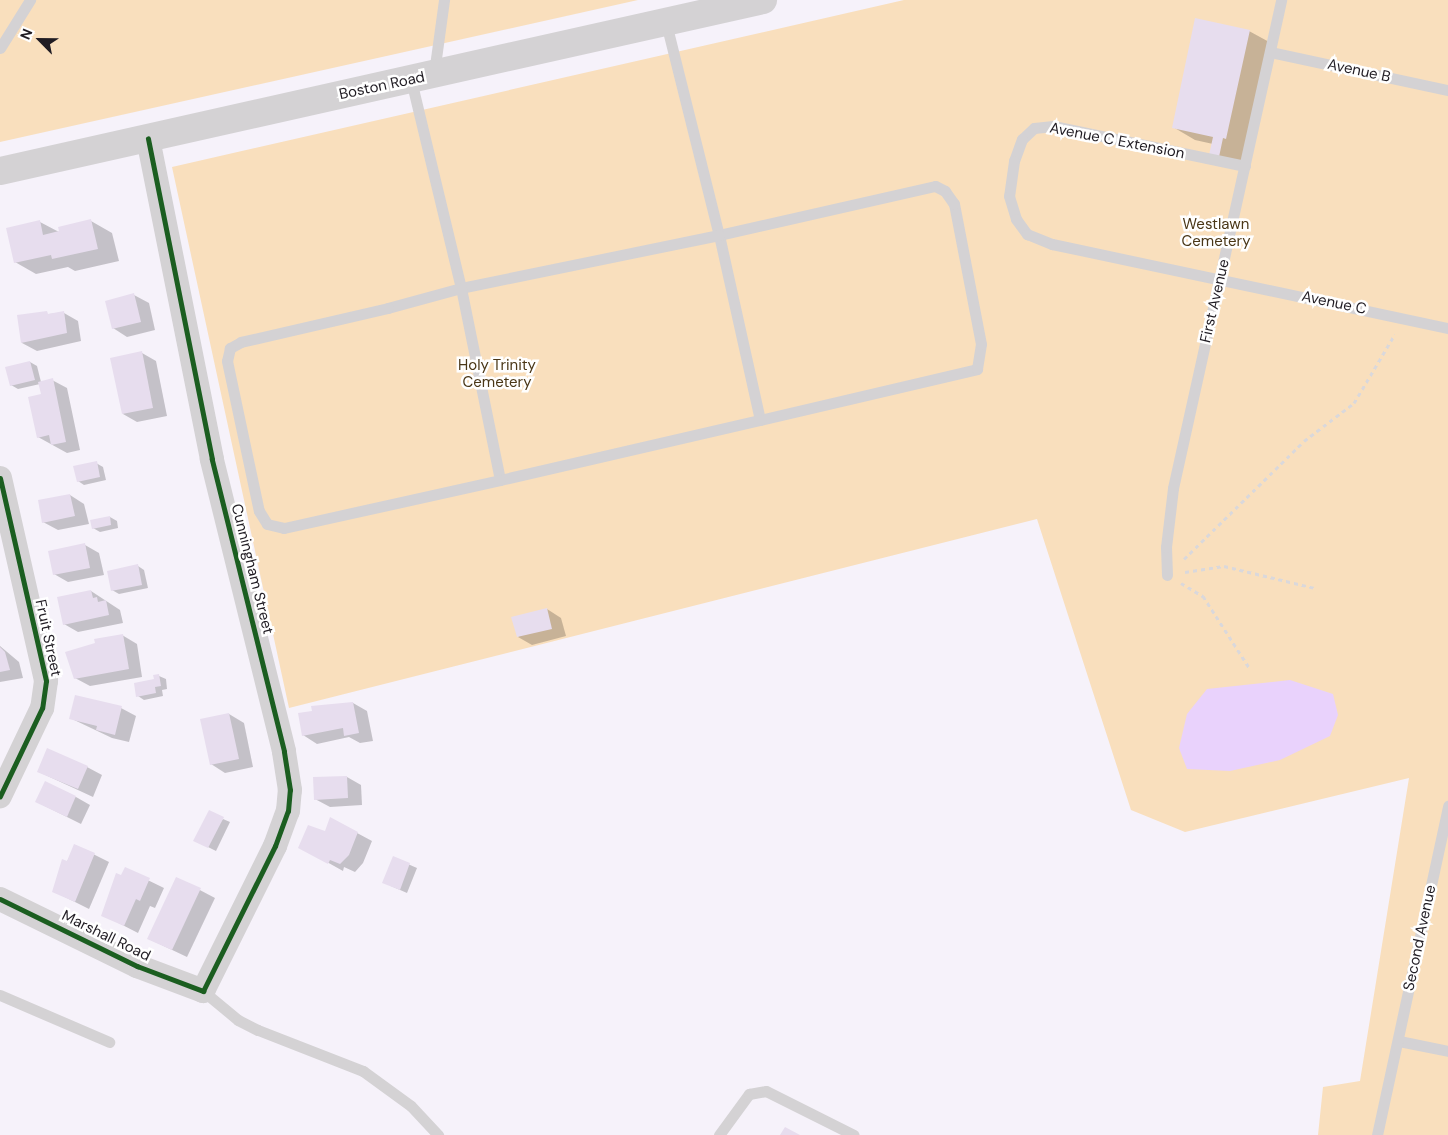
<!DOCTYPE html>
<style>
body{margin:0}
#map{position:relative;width:1448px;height:1135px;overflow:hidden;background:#f6f2fa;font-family:"DM Sans",sans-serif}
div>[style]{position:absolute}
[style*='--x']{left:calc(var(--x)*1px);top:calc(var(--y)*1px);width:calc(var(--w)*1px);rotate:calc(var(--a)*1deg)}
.green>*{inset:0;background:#f9dfbd}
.water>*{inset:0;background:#e9d2fc}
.shadow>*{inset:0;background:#0003}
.building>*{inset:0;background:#e7ddee}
.path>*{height:3px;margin-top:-1.5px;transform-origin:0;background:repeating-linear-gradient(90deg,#dad8db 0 4px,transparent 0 8px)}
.lane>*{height:11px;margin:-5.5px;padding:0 5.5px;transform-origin:5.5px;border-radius:5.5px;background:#d4d2d4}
.street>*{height:24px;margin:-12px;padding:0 12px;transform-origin:12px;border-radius:12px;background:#d4d2d4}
.secondary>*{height:28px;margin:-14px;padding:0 14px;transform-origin:14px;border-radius:14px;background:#d4d2d4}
.cycleway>*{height:5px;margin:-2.5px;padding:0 2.5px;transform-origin:2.5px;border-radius:2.5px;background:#1b5e20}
span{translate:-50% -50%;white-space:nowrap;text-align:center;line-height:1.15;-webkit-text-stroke:5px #fff;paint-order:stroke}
.street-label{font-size:15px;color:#201c23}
.park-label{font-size:15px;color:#4a3717}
.north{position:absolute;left:15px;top:15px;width:50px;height:50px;-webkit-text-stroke:4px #fff;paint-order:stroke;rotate:293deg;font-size:14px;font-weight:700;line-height:20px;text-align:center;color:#201c23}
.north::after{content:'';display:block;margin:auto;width:18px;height:22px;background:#201c23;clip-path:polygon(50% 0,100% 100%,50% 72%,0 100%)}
</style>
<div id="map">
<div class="green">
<div style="clip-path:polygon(0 0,638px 0,0 142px)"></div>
<div style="clip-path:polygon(904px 0,1448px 0,1448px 1135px,1318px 1135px,1323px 1087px,1360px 1081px,1409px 778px,1185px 832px,1131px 810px,1037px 519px,289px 708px,172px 167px)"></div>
</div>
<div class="water">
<div style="clip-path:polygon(1290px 680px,1333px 694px,1338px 715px,1330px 736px,1280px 760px,1230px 771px,1187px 769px,1179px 748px,1187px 714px,1207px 689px)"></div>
</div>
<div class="shadow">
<div style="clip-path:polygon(1249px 31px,1271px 43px,1240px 168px,1211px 154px,1213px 144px,1195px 140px,1173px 127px)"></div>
<div style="clip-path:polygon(91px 221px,112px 233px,119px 261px,75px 271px,68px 267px,36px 274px,15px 262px,40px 222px,59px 232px)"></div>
<div style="clip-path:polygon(134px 295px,149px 303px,155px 330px,127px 337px,113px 328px)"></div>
<div style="clip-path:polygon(64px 313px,78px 321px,81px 341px,37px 351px,22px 343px,18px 316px)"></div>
<div style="clip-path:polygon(142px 353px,156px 361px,167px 416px,137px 422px,123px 414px)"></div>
<div style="clip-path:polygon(30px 362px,37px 366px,41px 382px,52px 380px,67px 388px,80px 450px,67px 453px,38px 437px,42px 395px,40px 384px,18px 389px,11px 385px)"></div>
<div style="clip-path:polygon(96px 463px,103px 467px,106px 480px,84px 485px,78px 481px)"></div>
<div style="clip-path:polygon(70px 495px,84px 504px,89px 524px,58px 530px,43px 522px)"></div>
<div style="clip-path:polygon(110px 517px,117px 521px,118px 528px,100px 532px,93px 528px)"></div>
<div style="clip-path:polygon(85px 545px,99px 553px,104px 575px,68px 582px,54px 574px)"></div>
<div style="clip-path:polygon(138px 566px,144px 570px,148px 588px,119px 594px,112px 590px)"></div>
<div style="clip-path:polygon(91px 591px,120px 610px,123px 623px,78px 632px,64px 624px)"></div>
<div style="clip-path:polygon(547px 609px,561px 618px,566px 636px,532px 645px,518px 637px)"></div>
<div style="clip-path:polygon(122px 635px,137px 644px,142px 677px,90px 686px,75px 678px)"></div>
<div style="clip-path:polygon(0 646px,19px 662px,23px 678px,0 682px)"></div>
<div style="clip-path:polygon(159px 676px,166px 679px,167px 689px,162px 690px,163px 696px,144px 700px,138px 696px)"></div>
<div style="clip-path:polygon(353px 703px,367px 711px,373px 741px,360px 743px,349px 737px,317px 744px,303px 735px)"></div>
<div style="clip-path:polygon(121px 708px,136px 716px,129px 742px,112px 738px,70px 718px)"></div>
<div style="clip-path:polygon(229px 714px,244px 723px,253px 767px,225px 773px,211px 764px)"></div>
<div style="clip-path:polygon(87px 767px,102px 775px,93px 797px,39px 772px)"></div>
<div style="clip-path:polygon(347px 777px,361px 785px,362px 805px,330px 807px,315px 799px)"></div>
<div style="clip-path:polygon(76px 797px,90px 805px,81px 824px,37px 802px)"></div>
<div style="clip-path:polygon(223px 819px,230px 822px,216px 851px,202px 844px)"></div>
<div style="clip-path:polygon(331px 819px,372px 841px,363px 863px,355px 872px,344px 867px,343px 871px,300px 847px,326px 833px)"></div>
<div style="clip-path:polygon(75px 845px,109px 862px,89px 909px,53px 891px)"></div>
<div style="clip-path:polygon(394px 858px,417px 868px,407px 893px,391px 886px)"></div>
<div style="clip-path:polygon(125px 869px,164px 888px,155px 908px,150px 906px,138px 933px,103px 915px)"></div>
<div style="clip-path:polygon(177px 878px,215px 898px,187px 957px,149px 939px)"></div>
</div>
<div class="building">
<div style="clip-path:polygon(1195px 18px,1250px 30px,1226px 139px,1223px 138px,1219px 157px,1209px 155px,1213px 137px,1172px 128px)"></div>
<div style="clip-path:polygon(91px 219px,98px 249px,52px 259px,51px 255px,14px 263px,6px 228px,40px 220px,43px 235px,59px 231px,58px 227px)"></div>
<div style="clip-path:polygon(134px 293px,141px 322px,112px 329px,105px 301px)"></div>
<div style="clip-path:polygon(47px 311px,48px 314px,64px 311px,67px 333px,21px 343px,17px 315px)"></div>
<div style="clip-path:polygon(142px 351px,153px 408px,122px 414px,110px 358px)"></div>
<div style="clip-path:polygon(30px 361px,35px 380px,10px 386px,5px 367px)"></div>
<div style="clip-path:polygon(53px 378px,66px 442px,51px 445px,49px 435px,37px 438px,28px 397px,41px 394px,38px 382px)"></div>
<div style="clip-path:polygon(97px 461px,100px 477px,77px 482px,73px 466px)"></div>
<div style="clip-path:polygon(70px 494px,75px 516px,42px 523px,38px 500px)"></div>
<div style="clip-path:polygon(110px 516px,111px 525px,92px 529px,90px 520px)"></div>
<div style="clip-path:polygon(85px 543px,90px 568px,53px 575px,48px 551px)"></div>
<div style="clip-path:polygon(138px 564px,142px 585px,111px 591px,107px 571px)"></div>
<div style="clip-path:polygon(91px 590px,93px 598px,97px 597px,98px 602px,106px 600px,109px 615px,63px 625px,57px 597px)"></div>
<div style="clip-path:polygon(547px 608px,552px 629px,517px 637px,511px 617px)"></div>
<div style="clip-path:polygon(123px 634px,129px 669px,74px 679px,65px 652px,95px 643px,94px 639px)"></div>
<div style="clip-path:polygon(0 647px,5px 652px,10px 670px,0 672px)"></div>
<div style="clip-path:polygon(159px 674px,161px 686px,155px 687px,156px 693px,136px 697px,134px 683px,154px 679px,153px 675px)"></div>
<div style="clip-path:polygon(75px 695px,122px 706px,115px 735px,96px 730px,97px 726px,69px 719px)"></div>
<div style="clip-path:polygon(353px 702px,359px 733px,344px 736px,343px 728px,302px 736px,298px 713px,312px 711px,311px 706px)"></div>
<div style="clip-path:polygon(229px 713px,239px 759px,210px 765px,200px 719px)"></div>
<div style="clip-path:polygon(47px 748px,88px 766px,78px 789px,37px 772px)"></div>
<div style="clip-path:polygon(347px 776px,348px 798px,314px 800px,313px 777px)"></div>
<div style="clip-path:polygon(45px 781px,76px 796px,67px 817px,35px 802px)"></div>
<div style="clip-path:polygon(209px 810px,224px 817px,208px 848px,193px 841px)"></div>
<div style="clip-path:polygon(330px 817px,358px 832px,349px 855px,340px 864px,330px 860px,328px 864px,298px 848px,308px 825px,325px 831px)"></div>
<div style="clip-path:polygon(74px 844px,95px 853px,75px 902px,52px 892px,62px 859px,67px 861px)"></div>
<div style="clip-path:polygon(393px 856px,410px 863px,400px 890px,382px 883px)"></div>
<div style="clip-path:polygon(125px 867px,150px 878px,140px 901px,136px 899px,124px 926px,101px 916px,116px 873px,121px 875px)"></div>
<div style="clip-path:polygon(176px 877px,201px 888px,172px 950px,147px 939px)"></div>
<div style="clip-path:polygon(785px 1127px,800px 1135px,780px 1135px)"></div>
</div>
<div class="path">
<div style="--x:1184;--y:559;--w:168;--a:-44.5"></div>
<div style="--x:1304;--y:441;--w:63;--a:-37.2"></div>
<div style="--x:1354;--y:403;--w:80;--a:-59.3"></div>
<div style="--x:1185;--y:572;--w:39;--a:-9"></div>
<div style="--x:1224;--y:566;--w:94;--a:13.6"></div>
<div style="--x:1181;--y:583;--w:26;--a:31"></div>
<div style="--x:1203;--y:596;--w:87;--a:57.2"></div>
</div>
<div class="lane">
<div style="--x:666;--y:23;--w:219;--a:76"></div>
<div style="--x:719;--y:235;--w:189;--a:77.5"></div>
<div style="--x:760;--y:420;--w:223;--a:-13.2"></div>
<div style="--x:977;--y:369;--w:25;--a:-81"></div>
<div style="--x:981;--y:344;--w:143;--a:-100.9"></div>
<div style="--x:954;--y:204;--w:16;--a:-125"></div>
<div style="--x:945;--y:191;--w:11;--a:-153"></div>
<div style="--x:935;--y:186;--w:221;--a:167.2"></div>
<div style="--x:719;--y:235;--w:263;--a:168.4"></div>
<div style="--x:461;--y:288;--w:196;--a:78.5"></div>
<div style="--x:500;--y:480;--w:267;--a:-13"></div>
<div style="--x:0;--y:48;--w:57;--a:-58"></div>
<div style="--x:1270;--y:52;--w:182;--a:12.1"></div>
<div style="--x:434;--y:73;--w:74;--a:-82.2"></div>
<div style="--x:411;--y:80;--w:214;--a:76.5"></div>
<div style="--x:461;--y:288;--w:76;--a:164.7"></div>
<div style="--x:388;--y:308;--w:151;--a:167"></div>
<div style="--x:241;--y:342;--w:13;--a:151"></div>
<div style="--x:230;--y:348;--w:13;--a:103"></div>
<div style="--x:227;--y:361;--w:153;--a:78"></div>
<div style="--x:259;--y:511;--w:15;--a:58"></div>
<div style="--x:267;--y:524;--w:17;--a:13"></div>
<div style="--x:284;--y:528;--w:221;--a:-12.5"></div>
<div style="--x:1245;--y:166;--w:196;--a:-168.2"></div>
<div style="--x:1053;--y:126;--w:19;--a:174"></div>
<div style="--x:1034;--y:128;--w:16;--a:137"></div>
<div style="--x:1022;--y:139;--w:23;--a:110"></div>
<div style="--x:1014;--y:161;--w:35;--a:98"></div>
<div style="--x:1009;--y:196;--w:24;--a:73"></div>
<div style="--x:1016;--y:219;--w:19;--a:54"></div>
<div style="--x:1027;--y:234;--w:27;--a:22"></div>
<div style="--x:1052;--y:244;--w:405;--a:12"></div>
<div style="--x:1167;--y:575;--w:28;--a:-92"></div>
<div style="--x:1166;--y:547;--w:59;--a:-83.2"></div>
<div style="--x:1173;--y:488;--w:500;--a:-77.5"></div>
<div style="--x:203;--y:991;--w:45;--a:39.6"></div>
<div style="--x:238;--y:1020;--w:22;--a:27"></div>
<div style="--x:258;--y:1030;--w:113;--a:21.3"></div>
<div style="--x:363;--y:1071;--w:59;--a:36.1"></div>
<div style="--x:411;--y:1106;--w:40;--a:47"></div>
<div style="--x:0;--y:995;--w:119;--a:23.3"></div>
<div style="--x:1399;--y:1041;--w:50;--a:11.5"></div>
<div style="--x:719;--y:1135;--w:51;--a:-53.8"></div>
<div style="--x:749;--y:1094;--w:17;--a:-10"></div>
<div style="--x:766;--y:1091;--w:98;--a:26.6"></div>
<div style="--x:1377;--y:1135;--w:337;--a:-77.8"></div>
</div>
<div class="street">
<div style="--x:0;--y:478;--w:208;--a:77.2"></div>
<div style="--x:46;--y:681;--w:27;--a:98"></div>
<div style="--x:42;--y:708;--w:98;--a:115.5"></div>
<div style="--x:0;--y:899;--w:153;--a:26.1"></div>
<div style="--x:137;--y:966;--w:71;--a:20.7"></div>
<div style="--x:203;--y:991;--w:162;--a:-63.6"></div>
<div style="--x:275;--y:846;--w:37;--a:-70"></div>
<div style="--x:288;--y:811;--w:21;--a:-85"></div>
<div style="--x:290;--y:790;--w:39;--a:-99"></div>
<div style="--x:284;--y:751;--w:301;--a:-103.9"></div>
<div style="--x:212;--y:459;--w:327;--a:-101.3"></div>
</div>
<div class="secondary">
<div style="--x:0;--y:171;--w:782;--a:-12.63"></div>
</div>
<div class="cycleway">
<div style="--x:0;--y:478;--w:208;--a:77.2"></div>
<div style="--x:46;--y:681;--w:27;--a:98"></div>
<div style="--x:42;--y:708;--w:98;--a:115.5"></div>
<div style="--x:0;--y:899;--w:153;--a:26.1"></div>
<div style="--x:137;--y:966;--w:71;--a:20.7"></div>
<div style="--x:203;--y:991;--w:162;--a:-63.6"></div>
<div style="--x:275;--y:846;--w:37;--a:-70"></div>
<div style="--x:288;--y:811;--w:21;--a:-85"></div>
<div style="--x:290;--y:790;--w:39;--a:-99"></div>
<div style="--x:284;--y:751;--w:301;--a:-103.9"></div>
<div style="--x:212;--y:459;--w:327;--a:-101.3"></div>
</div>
<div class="street-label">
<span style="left:1359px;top:71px;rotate:12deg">Avenue B</span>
<span style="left:382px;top:86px;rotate:-12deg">Boston Road</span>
<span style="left:1117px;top:141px;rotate:11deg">Avenue C Extension</span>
<span style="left:1215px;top:301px;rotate:-77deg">First Avenue</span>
<span style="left:1334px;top:303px;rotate:12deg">Avenue C</span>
<span style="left:252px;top:569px;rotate:76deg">Cunningham Street</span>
<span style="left:48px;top:638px;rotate:78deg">Fruit Street</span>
<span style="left:106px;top:936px;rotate:26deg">Marshall Road</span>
<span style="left:1420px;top:938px;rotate:-78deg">Second Avenue</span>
</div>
<div class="park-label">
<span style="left:1216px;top:233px">Westlawn<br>Cemetery</span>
<span style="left:497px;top:374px">Holy Trinity<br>Cemetery</span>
</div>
<div class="north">N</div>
</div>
